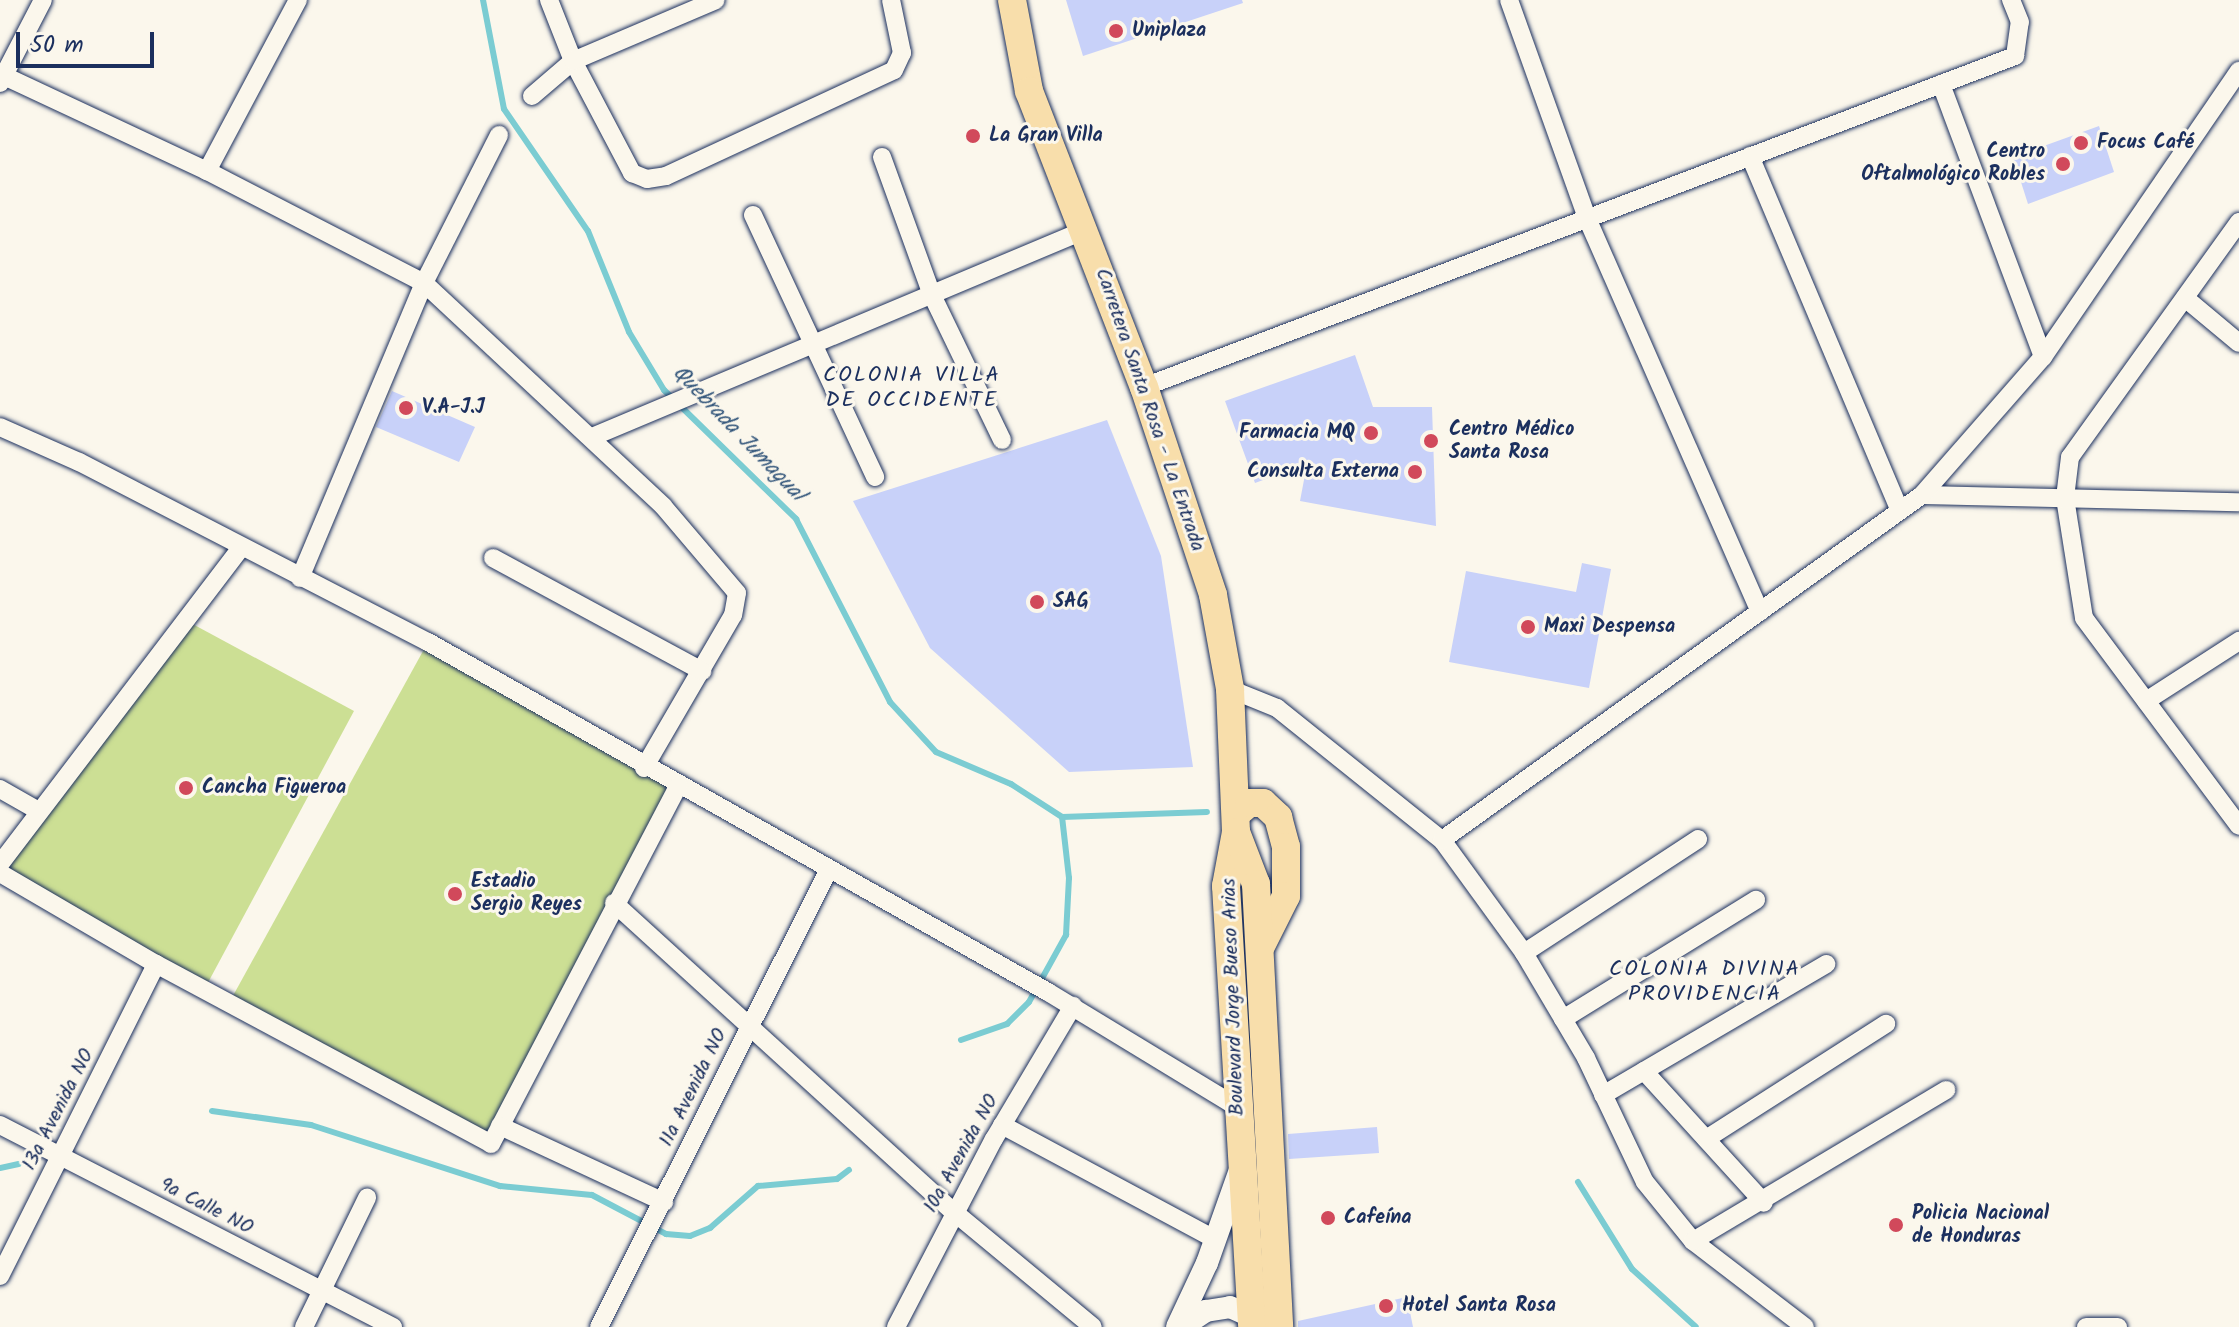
<!DOCTYPE html>
<meta charset="utf-8">
<style>
body{margin:0}
#map{position:relative;width:2239px;height:1327px;overflow:hidden;background:#fbf7ec;font-family:Kalam,sans-serif}
div>[style]{position:absolute}
[style*='--x']{left:calc(var(--x)*1px);top:calc(var(--y)*1px);width:calc(var(--w)*1px);rotate:calc(var(--a)*1deg)}
.green>*{inset:0;background:#ccdf94}
.stream>*{height:6px;margin:-3px;padding:0 3px;transform-origin:3px;border-radius:3px;background:#7bccd2}
.building>*{inset:0;background:#c8d1f9}
.roads{filter:drop-shadow(0 0 2px #1b2f5e) drop-shadow(0 0 2px #1b2f5e)}
.minor>*{height:18px;margin:-9px;padding:0 9px;transform-origin:9px;border-radius:9px;background:#fbf7ec}
.tertiary>*{height:22px;margin:-11px;padding:0 11px;transform-origin:11px;border-radius:11px;background:#fbf7ec}
.primary>*{height:28px;margin:-14px;padding:0 14px;transform-origin:14px;border-radius:14px;background:#f8deab}
.dots>*{width:22px;height:22px;translate:-50% -50%;box-sizing:border-box;border:4px solid #fbf7ec;border-radius:50%}
span{translate:-50% -50%;white-space:nowrap;text-align:center;line-height:1.15;-webkit-text-stroke:6px #fbf7ec;paint-order:stroke}
.poi-label{font-size:20px;color:#1b2f5e;font-weight:700}
.left{translate:0 -50%;text-align:left}
.right{translate:-100% -50%;text-align:right}
.street-label{font-size:20px;color:#1b2f5e}
.neighbourhood-label{font-size:22px;color:#1b2f5e;letter-spacing:2px}
.water-label{font-size:22px;color:#33567b;font-style:italic}
.scale{position:absolute;left:16px;top:32px;width:138px;height:36px;box-sizing:border-box;border:4px solid #1b2f5e;border-top:0;padding-left:10px;font-size:24px;line-height:28px;white-space:nowrap;color:#1b2f5e;-webkit-text-stroke:6px #fbf7ec;paint-order:stroke}
</style>
<div id="map">
<div class="green">
<div style="clip-path:polygon(187px 621px,354px 711px,204px 990px,0 873px)"></div>
<div style="clip-path:polygon(428px 642px,679px 785px,491px 1144px,229px 1003px)"></div>
</div>
<div class="stream">
<div style="--x:483;--y:0;--w:111;--a:79.1"></div>
<div style="--x:504;--y:109;--w:148;--a:55.5"></div>
<div style="--x:588;--y:231;--w:109;--a:67.9"></div>
<div style="--x:629;--y:332;--w:68;--a:58.9"></div>
<div style="--x:664;--y:390;--w:185;--a:44.3"></div>
<div style="--x:796;--y:519;--w:206;--a:62.8"></div>
<div style="--x:890;--y:702;--w:68;--a:47.4"></div>
<div style="--x:936;--y:752;--w:82;--a:23.1"></div>
<div style="--x:1011;--y:784;--w:61;--a:32.9"></div>
<div style="--x:1062;--y:817;--w:145;--a:-2"></div>
<div style="--x:961;--y:1040;--w:49;--a:-19.2"></div>
<div style="--x:1007;--y:1024;--w:31;--a:-45"></div>
<div style="--x:1029;--y:1002;--w:77;--a:-61.1"></div>
<div style="--x:1066;--y:935;--w:57;--a:-87"></div>
<div style="--x:1069;--y:878;--w:61;--a:-96.5"></div>
<div style="--x:212;--y:1111;--w:100;--a:8"></div>
<div style="--x:311;--y:1125;--w:199;--a:17.9"></div>
<div style="--x:500;--y:1186;--w:92;--a:5.6"></div>
<div style="--x:592;--y:1195;--w:84;--a:27.8"></div>
<div style="--x:666;--y:1234;--w:24;--a:5"></div>
<div style="--x:690;--y:1236;--w:22;--a:-22"></div>
<div style="--x:710;--y:1228;--w:64;--a:-41.2"></div>
<div style="--x:758;--y:1186;--w:79;--a:-5.1"></div>
<div style="--x:837;--y:1179;--w:15;--a:-37"></div>
<div style="--x:0;--y:1168;--w:19;--a:-12"></div>
<div style="--x:1578;--y:1182;--w:102;--a:58.2"></div>
<div style="--x:1632;--y:1269;--w:86;--a:42.2"></div>
</div>
<div class="building">
<div style="clip-path:polygon(1066px 0,1242px 0,1243px 3px,1083px 56px)"></div>
<div style="clip-path:polygon(2099px 126px,2114px 172px,2028px 204px,2013px 157px)"></div>
<div style="clip-path:polygon(1355px 355px,1373px 407px,1432px 407px,1436px 526px,1300px 501px,1307px 464px,1255px 483px,1225px 401px)"></div>
<div style="clip-path:polygon(392px 391px,475px 427px,459px 462px,376px 427px)"></div>
<div style="clip-path:polygon(1107px 420px,1161px 556px,1193px 767px,1069px 772px,930px 648px,853px 501px)"></div>
<div style="clip-path:polygon(1582px 563px,1611px 569px,1589px 688px,1449px 662px,1466px 571px,1576px 592px)"></div>
<div style="clip-path:polygon(1377px 1127px,1379px 1153px,1289px 1159px,1288px 1134px)"></div>
<div style="clip-path:polygon(1407px 1297px,1413px 1327px,1298px 1327px,1298px 1321px)"></div>
</div>
<div class="roads">
<div class="minor">
<div style="--x:549;--y:0;--w:66;--a:68.5"></div>
<div style="--x:573;--y:61;--w:127;--a:62.2"></div>
<div style="--x:632;--y:173;--w:16;--a:22"></div>
<div style="--x:647;--y:179;--w:19;--a:-9"></div>
<div style="--x:666;--y:176;--w:251;--a:-24.9"></div>
<div style="--x:894;--y:70;--w:19;--a:-65"></div>
<div style="--x:902;--y:53;--w:54;--a:-101.7"></div>
<div style="--x:1509;--y:0;--w:232;--a:70.3"></div>
<div style="--x:1587;--y:218;--w:430;--a:66.3"></div>
<div style="--x:0;--y:74;--w:229;--a:25.1"></div>
<div style="--x:207;--y:171;--w:244;--a:27.3"></div>
<div style="--x:424;--y:283;--w:327;--a:43"></div>
<div style="--x:663;--y:506;--w:114;--a:49.6"></div>
<div style="--x:737;--y:593;--w:22;--a:100"></div>
<div style="--x:733;--y:615;--w:177;--a:120.2"></div>
<div style="--x:0;--y:83;--w:93;--a:-62.6"></div>
<div style="--x:1941;--y:84;--w:291;--a:69.5"></div>
<div style="--x:532;--y:96;--w:54;--a:-40.5"></div>
<div style="--x:573;--y:61;--w:155;--a:-23.1"></div>
<div style="--x:1750;--y:156;--w:385;--a:67.1"></div>
<div style="--x:882;--y:157;--w:147;--a:70.1"></div>
<div style="--x:932;--y:295;--w:161;--a:64.2"></div>
<div style="--x:207;--y:171;--w:194;--a:-62"></div>
<div style="--x:753;--y:215;--w:289;--a:65"></div>
<div style="--x:2239;--y:222;--w:289;--a:125.7"></div>
<div style="--x:2070;--y:457;--w:41;--a:97"></div>
<div style="--x:2065;--y:498;--w:121;--a:81"></div>
<div style="--x:2084;--y:618;--w:259;--a:53.3"></div>
<div style="--x:2185;--y:298;--w:70;--a:39.8"></div>
<div style="--x:1144;--y:387;--w:932;--a:-20.81"></div>
<div style="--x:2015;--y:56;--w:34;--a:-82"></div>
<div style="--x:2020;--y:22;--w:24;--a:-112"></div>
<div style="--x:0;--y:427;--w:86;--a:23.9"></div>
<div style="--x:79;--y:462;--w:393;--a:27.3"></div>
<div style="--x:428;--y:642;--w:712;--a:29.45"></div>
<div style="--x:1048;--y:992;--w:221;--a:31.3"></div>
<div style="--x:592;--y:437;--w:535;--a:-22.78"></div>
<div style="--x:1922;--y:495;--w:317;--a:1.3"></div>
<div style="--x:493;--y:558;--w:238;--a:28.4"></div>
<div style="--x:300;--y:578;--w:320;--a:-67.2"></div>
<div style="--x:424;--y:283;--w:166;--a:-63.1"></div>
<div style="--x:1230;--y:689;--w:51;--a:22"></div>
<div style="--x:1277;--y:708;--w:211;--a:38.7"></div>
<div style="--x:1442;--y:840;--w:140;--a:54"></div>
<div style="--x:1524;--y:953;--w:122;--a:59.4"></div>
<div style="--x:1586;--y:1058;--w:137;--a:64.6"></div>
<div style="--x:1645;--y:1182;--w:76;--a:50.9"></div>
<div style="--x:1693;--y:1241;--w:141;--a:37.5"></div>
<div style="--x:2146;--y:701;--w:111;--a:-32.8"></div>
<div style="--x:0;--y:789;--w:43;--a:29.6"></div>
<div style="--x:1442;--y:840;--w:591;--a:-35.71"></div>
<div style="--x:1922;--y:495;--w:184;--a:-48.8"></div>
<div style="--x:2043;--y:357;--w:347;--a:-55.6"></div>
<div style="--x:0;--y:864;--w:397;--a:-52.7"></div>
<div style="--x:0;--y:873;--w:181;--a:30.3"></div>
<div style="--x:156;--y:964;--w:380;--a:28.2"></div>
<div style="--x:491;--y:1144;--w:405;--a:-62.4"></div>
<div style="--x:614;--y:903;--w:459;--a:42.3"></div>
<div style="--x:954;--y:1212;--w:180;--a:39.6"></div>
<div style="--x:1524;--y:953;--w:208;--a:-33.2"></div>
<div style="--x:1563;--y:1019;--w:227;--a:-31.7"></div>
<div style="--x:1644;--y:1071;--w:178;--a:47.7"></div>
<div style="--x:1603;--y:1095;--w:259;--a:-30.4"></div>
<div style="--x:0;--y:1125;--w:442;--a:27.2"></div>
<div style="--x:1002;--y:1125;--w:242;--a:28.2"></div>
<div style="--x:500;--y:1126;--w:181;--a:24.9"></div>
<div style="--x:1706;--y:1139;--w:214;--a:-32.6"></div>
<div style="--x:1693;--y:1241;--w:295;--a:-30.8"></div>
<div style="--x:0;--y:1276;--w:349;--a:-63.4"></div>
<div style="--x:304;--y:1327;--w:144;--a:-64"></div>
<div style="--x:599;--y:1327;--w:513;--a:-63.33"></div>
<div style="--x:896;--y:1327;--w:212;--a:-62.5"></div>
<div style="--x:994;--y:1139;--w:155;--a:-59.3"></div>
<div style="--x:2086;--y:1327;--w:32;--a:0"></div>
</div>
<div class="tertiary">
<div style="--x:1177;--y:1327;--w:71;--a:-64.9"></div>
<div style="--x:1207;--y:1263;--w:99;--a:-70.5"></div>
<div style="--x:1182;--y:1327;--w:29;--a:-34"></div>
<div style="--x:1206;--y:1311;--w:24;--a:-9"></div>
<div style="--x:1230;--y:1307;--w:35;--a:24"></div>
</div>
<div class="primary">
<div style="--x:1012;--y:0;--w:93;--a:79.4"></div>
<div style="--x:1029;--y:91;--w:318;--a:68.8"></div>
<div style="--x:1144;--y:387;--w:219;--a:71.6"></div>
<div style="--x:1213;--y:595;--w:96;--a:79.7"></div>
<div style="--x:1230;--y:689;--w:143;--a:87.6"></div>
<div style="--x:1236;--y:832;--w:55;--a:100.5"></div>
<div style="--x:1226;--y:886;--w:442;--a:86.6"></div>
<div style="--x:1236;--y:814;--w:17;--a:-40"></div>
<div style="--x:1249;--y:803;--w:14;--a:0"></div>
<div style="--x:1263;--y:803;--w:21;--a:43"></div>
<div style="--x:1278;--y:817;--w:31;--a:75"></div>
<div style="--x:1286;--y:847;--w:49;--a:90"></div>
<div style="--x:1286;--y:896;--w:56;--a:116.6"></div>
<div style="--x:1236;--y:832;--w:56;--a:69"></div>
<div style="--x:1256;--y:884;--w:444;--a:87"></div>
</div>
</div>
<div class="dots">
<div style="left:1116px;top:31px;background:#d1495b"></div>
<div style="left:973px;top:136px;background:#d1495b"></div>
<div style="left:2081px;top:143px;background:#d1495b"></div>
<div style="left:2063px;top:164px;background:#d1495b"></div>
<div style="left:406px;top:408px;background:#d1495b"></div>
<div style="left:1371px;top:433px;background:#d1495b"></div>
<div style="left:1431px;top:441px;background:#d1495b"></div>
<div style="left:1415px;top:472px;background:#d1495b"></div>
<div style="left:1037px;top:602px;background:#d1495b"></div>
<div style="left:1528px;top:627px;background:#d1495b"></div>
<div style="left:186px;top:788px;background:#d1495b"></div>
<div style="left:455px;top:894px;background:#d1495b"></div>
<div style="left:1328px;top:1218px;background:#d1495b"></div>
<div style="left:1896px;top:1225px;background:#d1495b"></div>
<div style="left:1386px;top:1306px;background:#d1495b"></div>
</div>
<div class="poi-label">
<span class="left" style="left:1132px;top:31px">Uniplaza</span>
<span class="left" style="left:989px;top:136px">La Gran Villa</span>
<span class="left" style="left:2097px;top:143px">Focus Café</span>
<span class="right" style="left:2045px;top:164px">Centro<br>Oftalmológico Robles</span>
<span class="left" style="left:422px;top:408px">V.A-J.J</span>
<span class="left" style="left:1449px;top:442px">Centro Médico<br>Santa Rosa</span>
<span class="right" style="left:1355px;top:433px">Farmacia MQ</span>
<span class="right" style="left:1399px;top:472px">Consulta Externa</span>
<span class="left" style="left:1053px;top:602px">SAG</span>
<span class="left" style="left:1544px;top:627px">Maxi Despensa</span>
<span class="left" style="left:202px;top:788px">Cancha Figueroa</span>
<span class="left" style="left:471px;top:894px">Estadio<br>Sergio Reyes</span>
<span class="left" style="left:1912px;top:1226px">Policia Nacional<br>de Honduras</span>
<span class="left" style="left:1344px;top:1218px">Cafeína</span>
<span class="left" style="left:1402px;top:1306px">Hotel Santa Rosa</span>
</div>
<div class="street-label">
<span style="left:1149px;top:410px;rotate:71deg">Carretera Santa Rosa - La Entrada</span>
<span style="left:1234px;top:997px;rotate:-92deg">Boulevard Jorge Bueso Arias</span>
<span style="left:694px;top:1088px;rotate:-64deg">11a Avenida NO</span>
<span style="left:59px;top:1110px;rotate:-63deg">13a Avenida NO</span>
<span style="left:962px;top:1154px;rotate:-61deg">10a Avenida NO</span>
<span style="left:206px;top:1207px;rotate:27deg">9a Calle NO</span>
</div>
<div class="neighbourhood-label">
<span style="left:912px;top:388px">COLONIA VILLA<br>DE OCCIDENTE</span>
<span style="left:1705px;top:982px">COLONIA DIVINA<br>PROVIDENCIA</span>
</div>
<div class="water-label">
<span style="left:738px;top:434px;rotate:46deg">Quebrada Jumagual</span>
</div>
<div class="scale">50 m</div>
</div>
